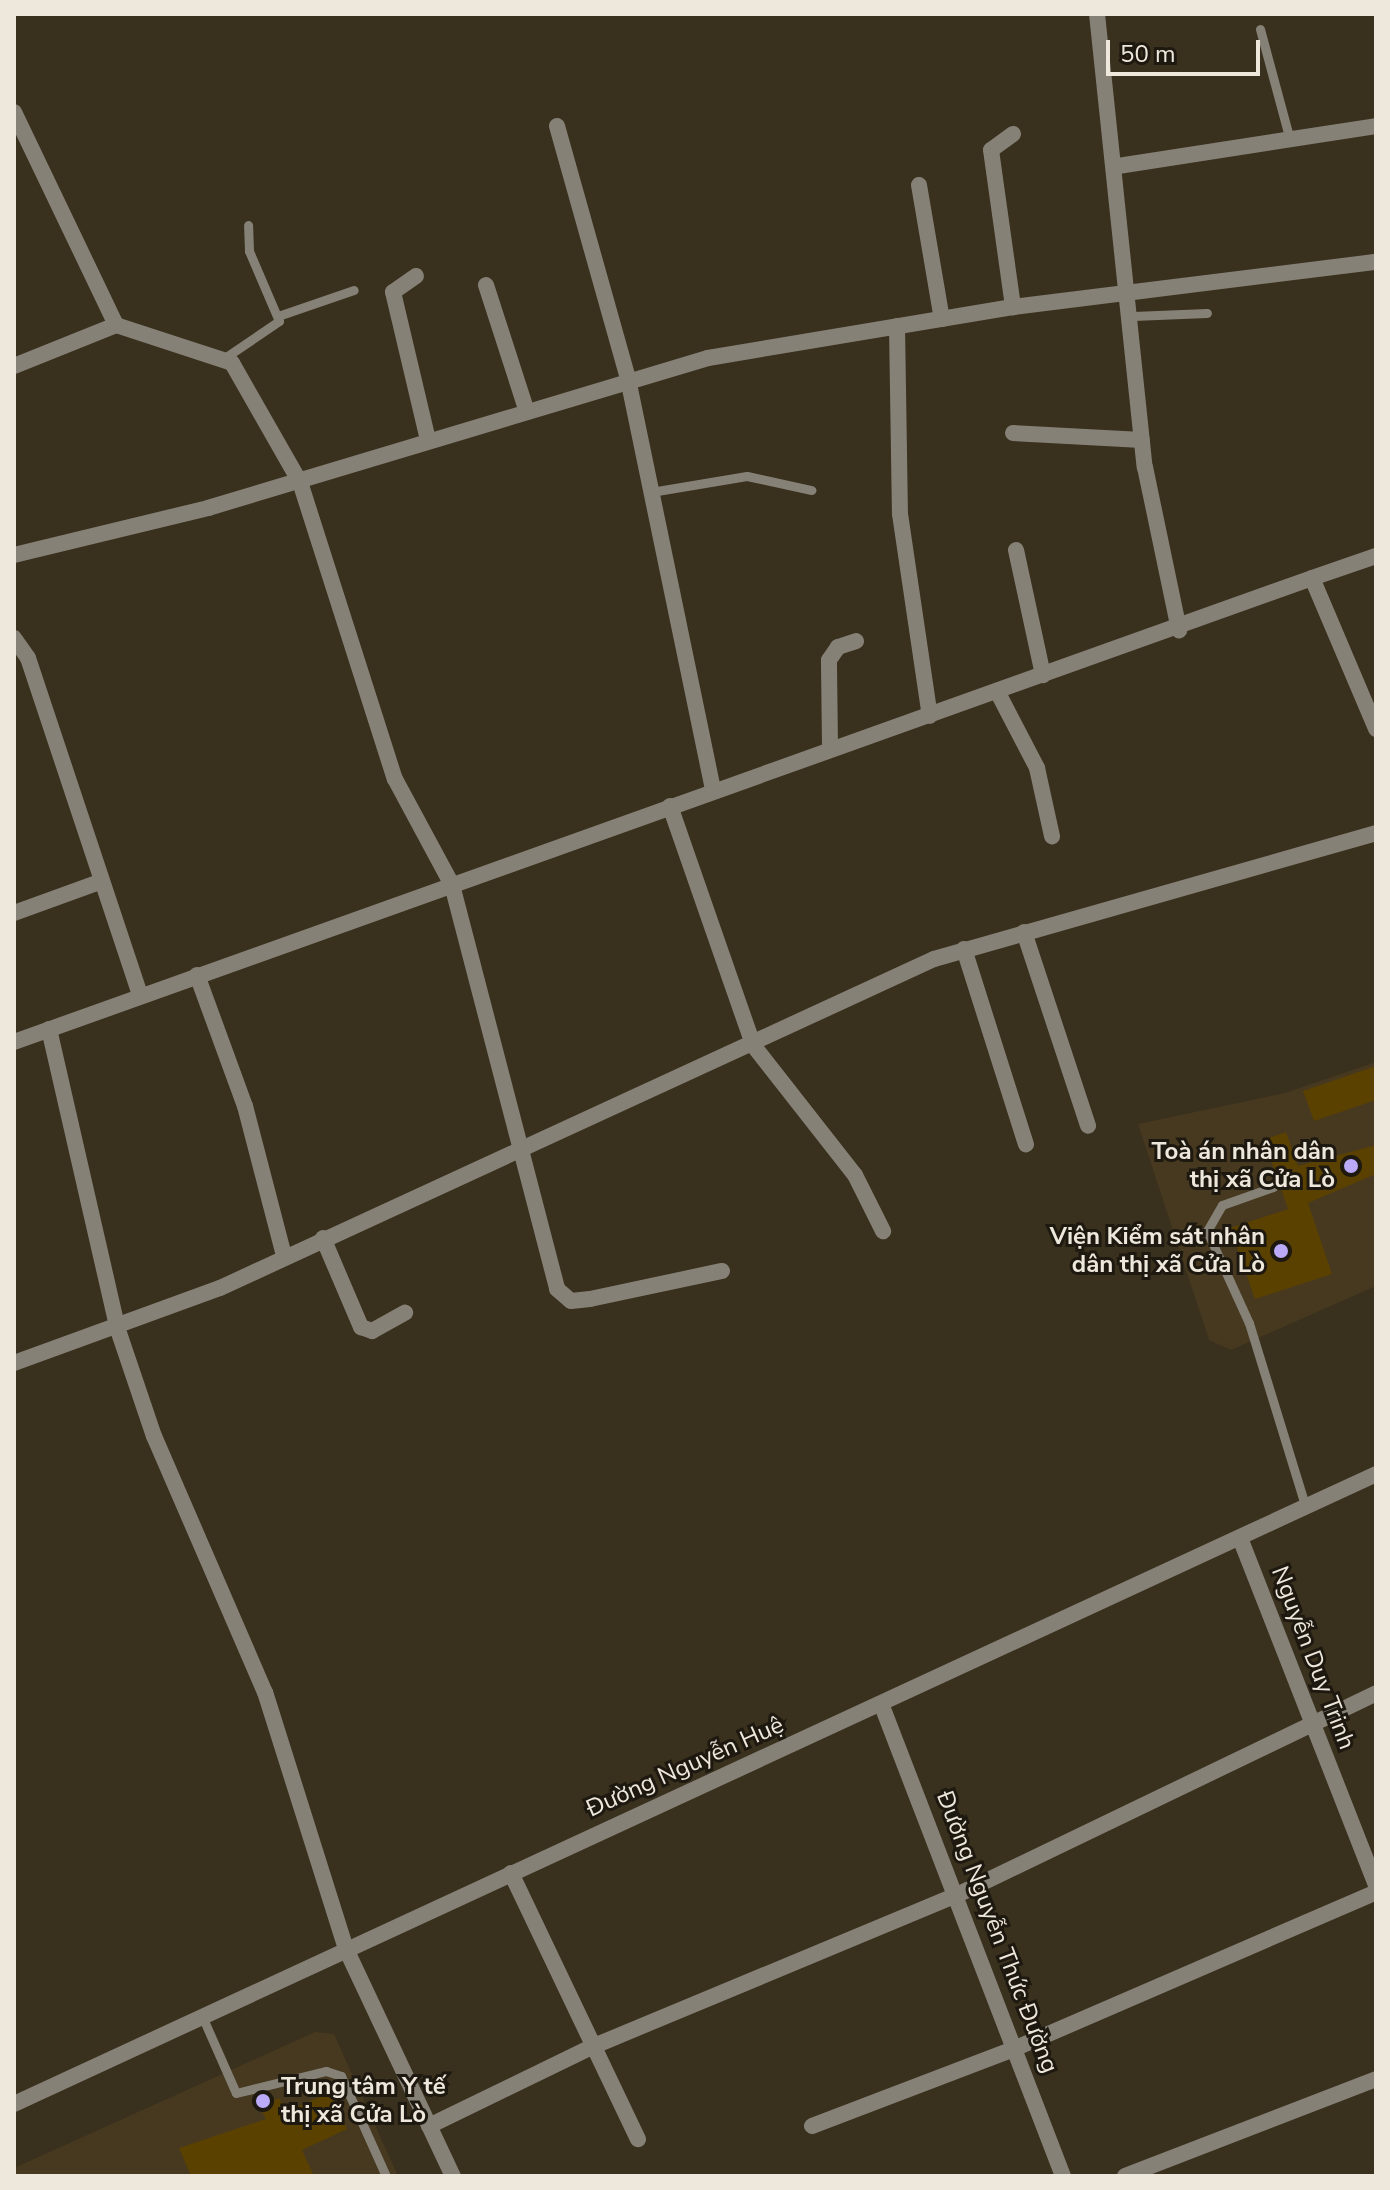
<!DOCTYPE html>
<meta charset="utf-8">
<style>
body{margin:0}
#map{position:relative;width:1390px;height:2190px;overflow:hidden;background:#39301d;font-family:"Nunito Sans",sans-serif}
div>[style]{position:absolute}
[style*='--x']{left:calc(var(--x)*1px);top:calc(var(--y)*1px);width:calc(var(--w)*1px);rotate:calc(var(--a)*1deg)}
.built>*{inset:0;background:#46391f}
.building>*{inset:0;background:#5b4100}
.service>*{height:9px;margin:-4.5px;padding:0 4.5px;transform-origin:4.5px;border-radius:4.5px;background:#868177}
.minor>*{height:16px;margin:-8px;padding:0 8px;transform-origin:8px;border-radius:8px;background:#868177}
.tertiary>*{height:16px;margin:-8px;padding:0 8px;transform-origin:8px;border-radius:8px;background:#868177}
.dots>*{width:22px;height:22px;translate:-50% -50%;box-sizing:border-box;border:4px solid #1d1810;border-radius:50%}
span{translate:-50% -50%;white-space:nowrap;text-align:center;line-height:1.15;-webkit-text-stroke:6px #1d1810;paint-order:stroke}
.poi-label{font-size:24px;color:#eee8dc;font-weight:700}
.right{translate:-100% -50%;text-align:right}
.left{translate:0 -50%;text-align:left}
.street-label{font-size:24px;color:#eee8dc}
.frame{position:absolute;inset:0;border:16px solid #eee8dc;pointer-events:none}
.scale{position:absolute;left:1106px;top:40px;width:154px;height:36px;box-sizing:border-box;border:4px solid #eee8dc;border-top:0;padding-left:10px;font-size:24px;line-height:28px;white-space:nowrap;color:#eee8dc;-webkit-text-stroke:6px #1d1810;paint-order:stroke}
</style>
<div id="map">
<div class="built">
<div style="clip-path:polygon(1376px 1062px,1376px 1286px,1231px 1350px,1209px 1340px,1138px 1124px,1285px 1093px)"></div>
<div style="clip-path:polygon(315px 2032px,334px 2034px,398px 2176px,14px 2176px,14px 2168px)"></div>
</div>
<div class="building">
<div style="clip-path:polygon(1376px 1066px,1376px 1100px,1314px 1121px,1303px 1091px)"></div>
<div style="clip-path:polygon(1286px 1132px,1298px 1166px,1376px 1145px,1376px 1174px,1308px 1203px,1332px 1274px,1255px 1299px,1230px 1228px,1288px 1209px,1264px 1140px)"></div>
<div style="clip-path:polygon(330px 2092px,347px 2129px,302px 2150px,314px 2176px,191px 2176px,179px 2148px,266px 2119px,260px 2107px,279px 2098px,286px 2112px)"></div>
</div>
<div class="service">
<div style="--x:1260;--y:29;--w:115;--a:74.9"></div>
<div style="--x:278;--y:316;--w:80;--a:-18.9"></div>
<div style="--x:1133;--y:316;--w:74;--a:-2.3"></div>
<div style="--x:226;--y:357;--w:64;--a:-34.2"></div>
<div style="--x:279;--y:321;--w:76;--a:-113.2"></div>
<div style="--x:249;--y:251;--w:26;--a:-92"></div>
<div style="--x:651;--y:492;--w:97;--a:-9.5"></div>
<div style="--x:747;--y:476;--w:66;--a:12.3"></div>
<div style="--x:1273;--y:1187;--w:54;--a:160.6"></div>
<div style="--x:1222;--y:1205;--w:30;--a:120"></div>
<div style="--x:1207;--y:1231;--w:101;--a:65.5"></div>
<div style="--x:1249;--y:1323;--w:194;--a:72.9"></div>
<div style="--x:202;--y:2016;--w:84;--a:66.2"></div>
<div style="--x:236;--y:2093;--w:93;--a:-13.7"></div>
<div style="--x:326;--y:2071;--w:16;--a:18"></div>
<div style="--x:341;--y:2076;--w:110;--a:65.8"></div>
</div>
<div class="minor">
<div style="--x:1097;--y:14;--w:456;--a:84"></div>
<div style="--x:1145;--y:467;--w:167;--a:78.2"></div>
<div style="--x:14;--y:112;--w:236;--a:64.4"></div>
<div style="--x:116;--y:325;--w:122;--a:18.1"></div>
<div style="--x:232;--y:363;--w:137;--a:60.3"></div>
<div style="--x:300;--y:482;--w:312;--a:72.3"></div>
<div style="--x:395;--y:779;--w:120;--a:61.7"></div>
<div style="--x:452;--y:885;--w:417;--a:75.4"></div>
<div style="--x:557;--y:1289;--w:18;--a:41"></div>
<div style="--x:571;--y:1301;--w:19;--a:-6"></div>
<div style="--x:590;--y:1299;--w:135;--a:-12"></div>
<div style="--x:557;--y:126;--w:263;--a:74.3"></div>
<div style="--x:628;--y:379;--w:418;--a:78.3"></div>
<div style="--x:1013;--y:134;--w:27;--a:144"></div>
<div style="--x:991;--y:150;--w:159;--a:82"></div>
<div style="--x:1118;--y:166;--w:261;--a:-8.8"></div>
<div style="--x:919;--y:185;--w:136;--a:80.3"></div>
<div style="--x:416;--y:276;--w:28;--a:145"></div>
<div style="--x:393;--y:292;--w:152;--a:76.7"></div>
<div style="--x:486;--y:285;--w:130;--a:72.1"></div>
<div style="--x:897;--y:326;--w:188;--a:89.1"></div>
<div style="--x:900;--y:514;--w:204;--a:81.6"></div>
<div style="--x:14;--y:366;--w:110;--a:-21.9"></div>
<div style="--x:1013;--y:433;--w:129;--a:3.1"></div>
<div style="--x:1016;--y:550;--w:128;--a:77.8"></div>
<div style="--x:14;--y:555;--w:200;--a:-13.6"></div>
<div style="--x:208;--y:508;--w:522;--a:-16.7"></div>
<div style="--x:708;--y:358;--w:309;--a:-9.5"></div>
<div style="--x:1013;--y:307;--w:366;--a:-7.1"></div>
<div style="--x:1312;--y:578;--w:68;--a:-19"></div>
<div style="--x:14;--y:638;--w:24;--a:55"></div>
<div style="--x:28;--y:658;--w:355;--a:71.6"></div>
<div style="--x:997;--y:691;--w:87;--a:62.5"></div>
<div style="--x:1037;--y:768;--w:70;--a:77.6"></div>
<div style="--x:830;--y:747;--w:87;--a:-90.7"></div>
<div style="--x:829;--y:660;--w:16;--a:-55"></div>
<div style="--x:838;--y:647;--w:19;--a:-18"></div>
<div style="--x:670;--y:806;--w:253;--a:70.8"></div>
<div style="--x:753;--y:1045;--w:165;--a:51.9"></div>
<div style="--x:855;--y:1175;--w:63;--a:63.4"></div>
<div style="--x:14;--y:913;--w:88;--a:-19.9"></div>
<div style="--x:1024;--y:932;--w:204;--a:71.7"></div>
<div style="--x:964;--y:949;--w:205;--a:72.4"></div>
<div style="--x:197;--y:975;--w:140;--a:69.9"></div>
<div style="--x:245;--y:1106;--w:155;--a:75.4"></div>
<div style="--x:49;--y:1029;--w:306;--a:77.1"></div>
<div style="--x:117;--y:1327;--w:115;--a:71.3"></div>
<div style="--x:154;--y:1436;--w:279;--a:66.6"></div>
<div style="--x:265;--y:1692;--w:269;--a:72.5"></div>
<div style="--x:14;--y:1042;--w:1378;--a:-19.67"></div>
<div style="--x:1312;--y:578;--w:164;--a:67"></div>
<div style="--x:323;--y:1238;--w:97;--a:66.9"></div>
<div style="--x:361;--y:1327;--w:12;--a:20"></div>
<div style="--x:372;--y:1331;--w:38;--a:-29"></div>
<div style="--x:14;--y:1363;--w:219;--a:-20"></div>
<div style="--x:220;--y:1288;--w:786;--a:-24.74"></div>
<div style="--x:934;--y:959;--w:460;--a:-15.9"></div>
<div style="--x:882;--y:1706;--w:504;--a:68.94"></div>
<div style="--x:511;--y:1873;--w:295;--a:64.5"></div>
<div style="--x:429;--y:2126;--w:183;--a:-25.9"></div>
<div style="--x:594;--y:2046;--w:395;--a:-22.6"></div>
<div style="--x:959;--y:1894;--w:463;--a:-25.7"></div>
<div style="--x:812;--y:2126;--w:218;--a:-20.9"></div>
<div style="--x:1016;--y:2048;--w:392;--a:-23.4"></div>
<div style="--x:1125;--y:2176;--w:269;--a:-21.1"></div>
</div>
<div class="tertiary">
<div style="--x:1240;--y:1538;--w:373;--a:68.6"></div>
<div style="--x:346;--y:1949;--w:251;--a:64.8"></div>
<div style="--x:14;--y:2104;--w:1501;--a:-24.82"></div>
</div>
<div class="dots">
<div style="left:1351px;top:1166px;background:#baaaf7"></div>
<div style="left:1281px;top:1251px;background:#baaaf7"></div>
<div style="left:263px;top:2101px;background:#baaaf7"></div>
</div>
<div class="poi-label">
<span class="right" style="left:1335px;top:1166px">Toà án nhân dân<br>thị xã Cửa Lò</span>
<span class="right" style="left:1265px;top:1251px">Viện Kiểm sát nhân<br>dân thị xã Cửa Lò</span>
<span class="left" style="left:281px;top:2101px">Trung tâm Y tế<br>thị xã Cửa Lò</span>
</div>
<div class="street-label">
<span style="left:1313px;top:1658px;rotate:69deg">Nguyễn Duy Trinh</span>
<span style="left:685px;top:1767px;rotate:-24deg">Đường Nguyễn Huệ</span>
<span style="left:997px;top:1932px;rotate:69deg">Đường Nguyễn Thức Đường</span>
</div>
<div class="frame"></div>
<div class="scale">50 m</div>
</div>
